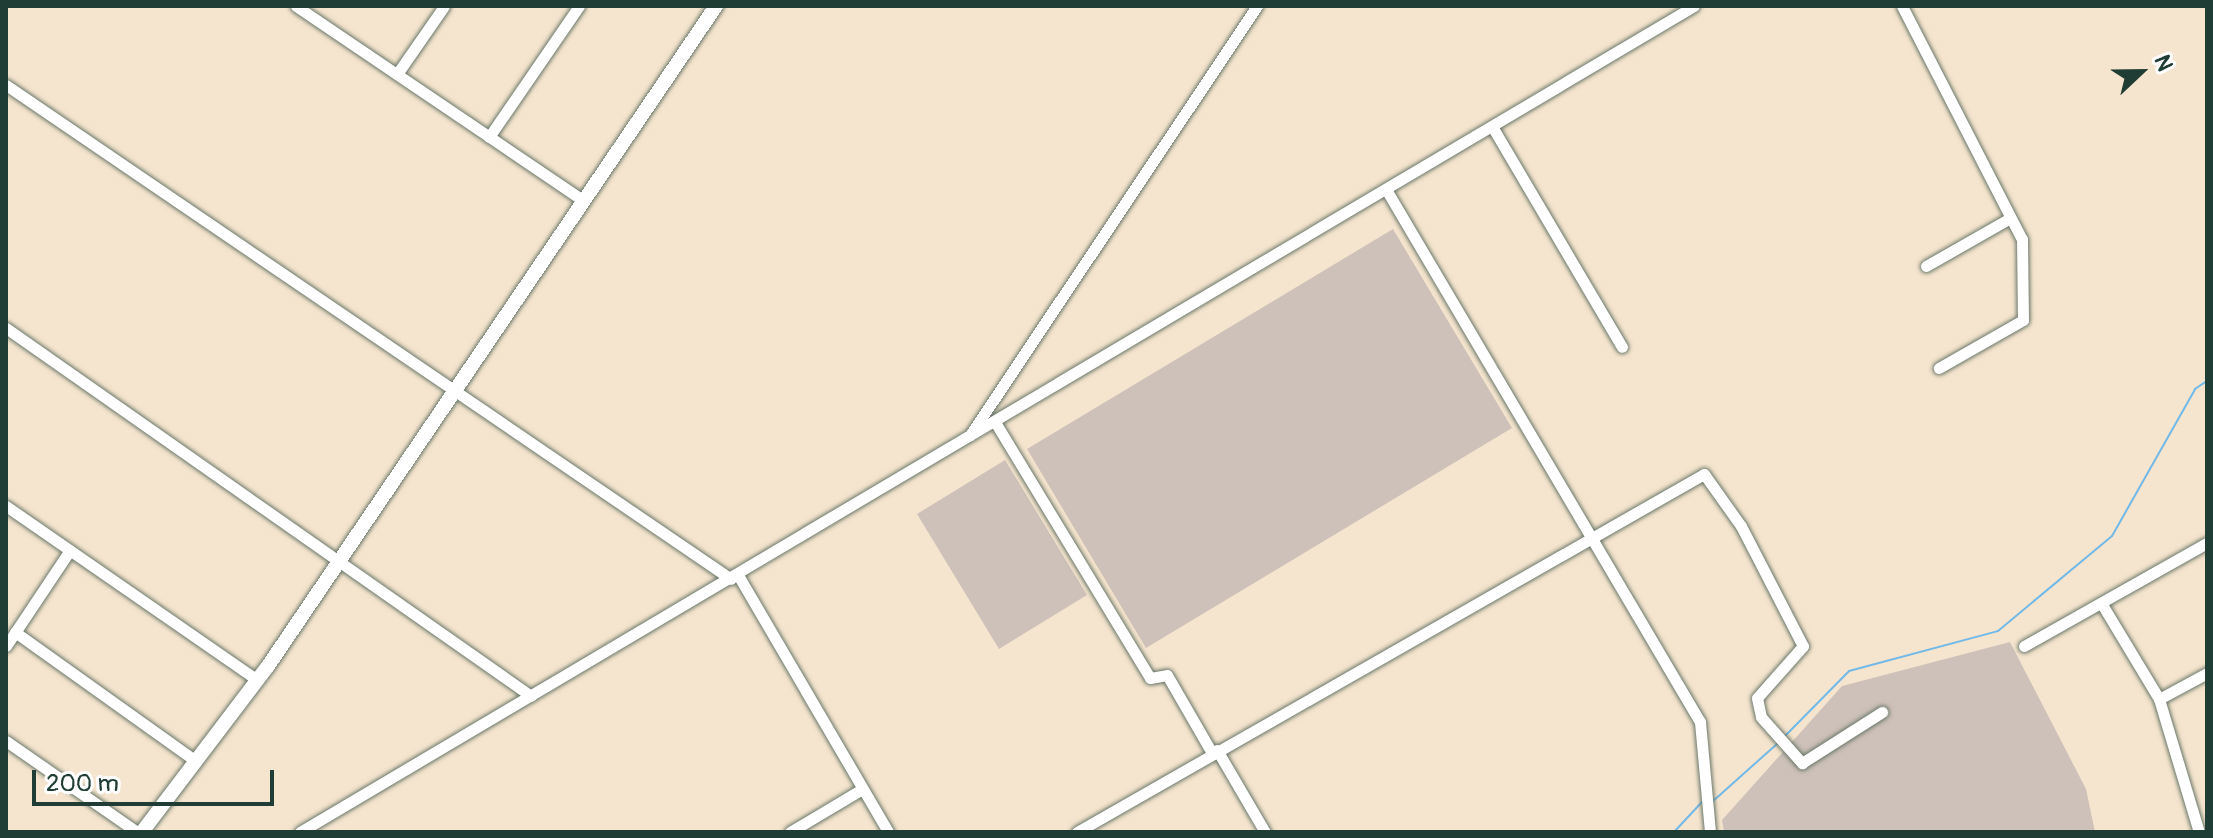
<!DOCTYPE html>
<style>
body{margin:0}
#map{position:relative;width:2213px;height:838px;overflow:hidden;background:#f6e5ce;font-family:Pangolin,sans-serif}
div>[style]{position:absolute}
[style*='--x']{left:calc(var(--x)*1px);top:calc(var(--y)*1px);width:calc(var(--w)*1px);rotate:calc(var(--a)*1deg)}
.industrial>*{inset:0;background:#cec1b9}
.stream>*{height:2px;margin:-1px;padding:0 1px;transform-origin:1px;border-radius:1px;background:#71b9e9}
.roads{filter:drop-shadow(0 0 2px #6a786a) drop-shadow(0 0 2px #6a786a)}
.minor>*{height:11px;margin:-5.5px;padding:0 5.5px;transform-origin:5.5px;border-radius:5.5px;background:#fff}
.major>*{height:14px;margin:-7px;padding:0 7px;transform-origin:7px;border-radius:7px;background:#fff}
span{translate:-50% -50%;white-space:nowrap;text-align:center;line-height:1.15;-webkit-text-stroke:6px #fff;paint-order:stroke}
.frame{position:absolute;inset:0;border:8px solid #1f3d34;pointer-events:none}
.north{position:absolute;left:2101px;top:32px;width:80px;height:80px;-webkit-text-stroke:6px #fff;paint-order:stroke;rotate:68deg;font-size:22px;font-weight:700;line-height:32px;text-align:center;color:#1f3d34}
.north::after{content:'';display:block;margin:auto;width:28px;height:36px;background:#1f3d34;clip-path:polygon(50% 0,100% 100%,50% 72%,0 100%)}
.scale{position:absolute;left:32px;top:770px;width:242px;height:36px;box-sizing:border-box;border:4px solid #1f3d34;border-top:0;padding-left:10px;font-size:24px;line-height:28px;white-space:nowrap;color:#1f3d34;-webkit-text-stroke:6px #fff;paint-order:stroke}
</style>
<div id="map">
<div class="industrial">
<div style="clip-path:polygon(1393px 229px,1512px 428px,1146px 648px,1027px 449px)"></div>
<div style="clip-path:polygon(1005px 460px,1087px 595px,999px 649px,917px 514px)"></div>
<div style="clip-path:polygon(2010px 642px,2086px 789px,2095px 832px,1724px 832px,1722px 820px,1842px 686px)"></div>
</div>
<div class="stream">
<div style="--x:1785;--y:736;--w:91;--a:-45.4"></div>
<div style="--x:1849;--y:671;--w:154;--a:-15"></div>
<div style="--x:1998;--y:631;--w:148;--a:-39.8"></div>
<div style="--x:2112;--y:536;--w:169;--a:-60.5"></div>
<div style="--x:2195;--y:389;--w:14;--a:-34"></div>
<div style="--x:1712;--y:802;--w:89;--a:-41.8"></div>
<div style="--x:1674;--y:832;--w:41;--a:-47"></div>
</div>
<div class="roads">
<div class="minor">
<div style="--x:296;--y:6;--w:348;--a:34.1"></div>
<div style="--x:1902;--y:6;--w:262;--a:62.8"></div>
<div style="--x:2022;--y:239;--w:81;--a:89.3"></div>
<div style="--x:2023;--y:320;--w:97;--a:150.3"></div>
<div style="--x:397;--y:74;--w:83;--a:-55.3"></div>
<div style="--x:6;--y:85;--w:877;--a:34.27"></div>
<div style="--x:1493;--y:128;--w:254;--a:59.5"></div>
<div style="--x:489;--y:137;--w:159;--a:-55.5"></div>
<div style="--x:1387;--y:191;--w:616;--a:59.48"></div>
<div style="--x:1700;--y:722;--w:110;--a:84.8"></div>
<div style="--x:1926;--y:266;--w:97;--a:-29.7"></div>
<div style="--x:6;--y:328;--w:641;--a:35.03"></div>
<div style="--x:995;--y:422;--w:299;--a:58.8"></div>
<div style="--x:1150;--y:678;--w:17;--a:-10"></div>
<div style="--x:1167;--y:675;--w:90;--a:60"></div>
<div style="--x:970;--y:435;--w:516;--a:-56.22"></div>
<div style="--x:6;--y:506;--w:305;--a:34.7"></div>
<div style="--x:738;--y:575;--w:298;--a:59.7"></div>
<div style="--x:2103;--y:606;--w:109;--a:58.9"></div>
<div style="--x:2159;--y:699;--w:139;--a:73.3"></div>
<div style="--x:15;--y:632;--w:222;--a:35.5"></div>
<div style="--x:6;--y:646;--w:115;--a:-56.3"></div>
<div style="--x:2024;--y:646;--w:210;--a:-29.4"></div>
<div style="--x:2159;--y:699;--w:55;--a:-28.4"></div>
<div style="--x:6;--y:741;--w:160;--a:34.8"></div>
<div style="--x:1217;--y:750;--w:95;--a:59.7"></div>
<div style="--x:300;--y:832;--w:1620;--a:-30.65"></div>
<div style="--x:790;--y:832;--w:84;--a:-30.8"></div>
<div style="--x:1077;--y:832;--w:722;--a:-29.73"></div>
<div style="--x:1704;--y:474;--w:64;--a:54.6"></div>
<div style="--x:1741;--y:526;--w:135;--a:62.7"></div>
<div style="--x:1803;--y:646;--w:69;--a:131.5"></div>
<div style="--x:1757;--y:698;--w:19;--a:78"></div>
<div style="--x:1761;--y:717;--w:62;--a:48.3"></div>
<div style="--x:1802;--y:763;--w:95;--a:-32.5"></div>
</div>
<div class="major">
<div style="--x:142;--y:832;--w:208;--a:-52.8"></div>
<div style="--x:268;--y:666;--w:798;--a:-55.83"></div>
</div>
</div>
<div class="frame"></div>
<div class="north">N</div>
<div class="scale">200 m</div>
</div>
